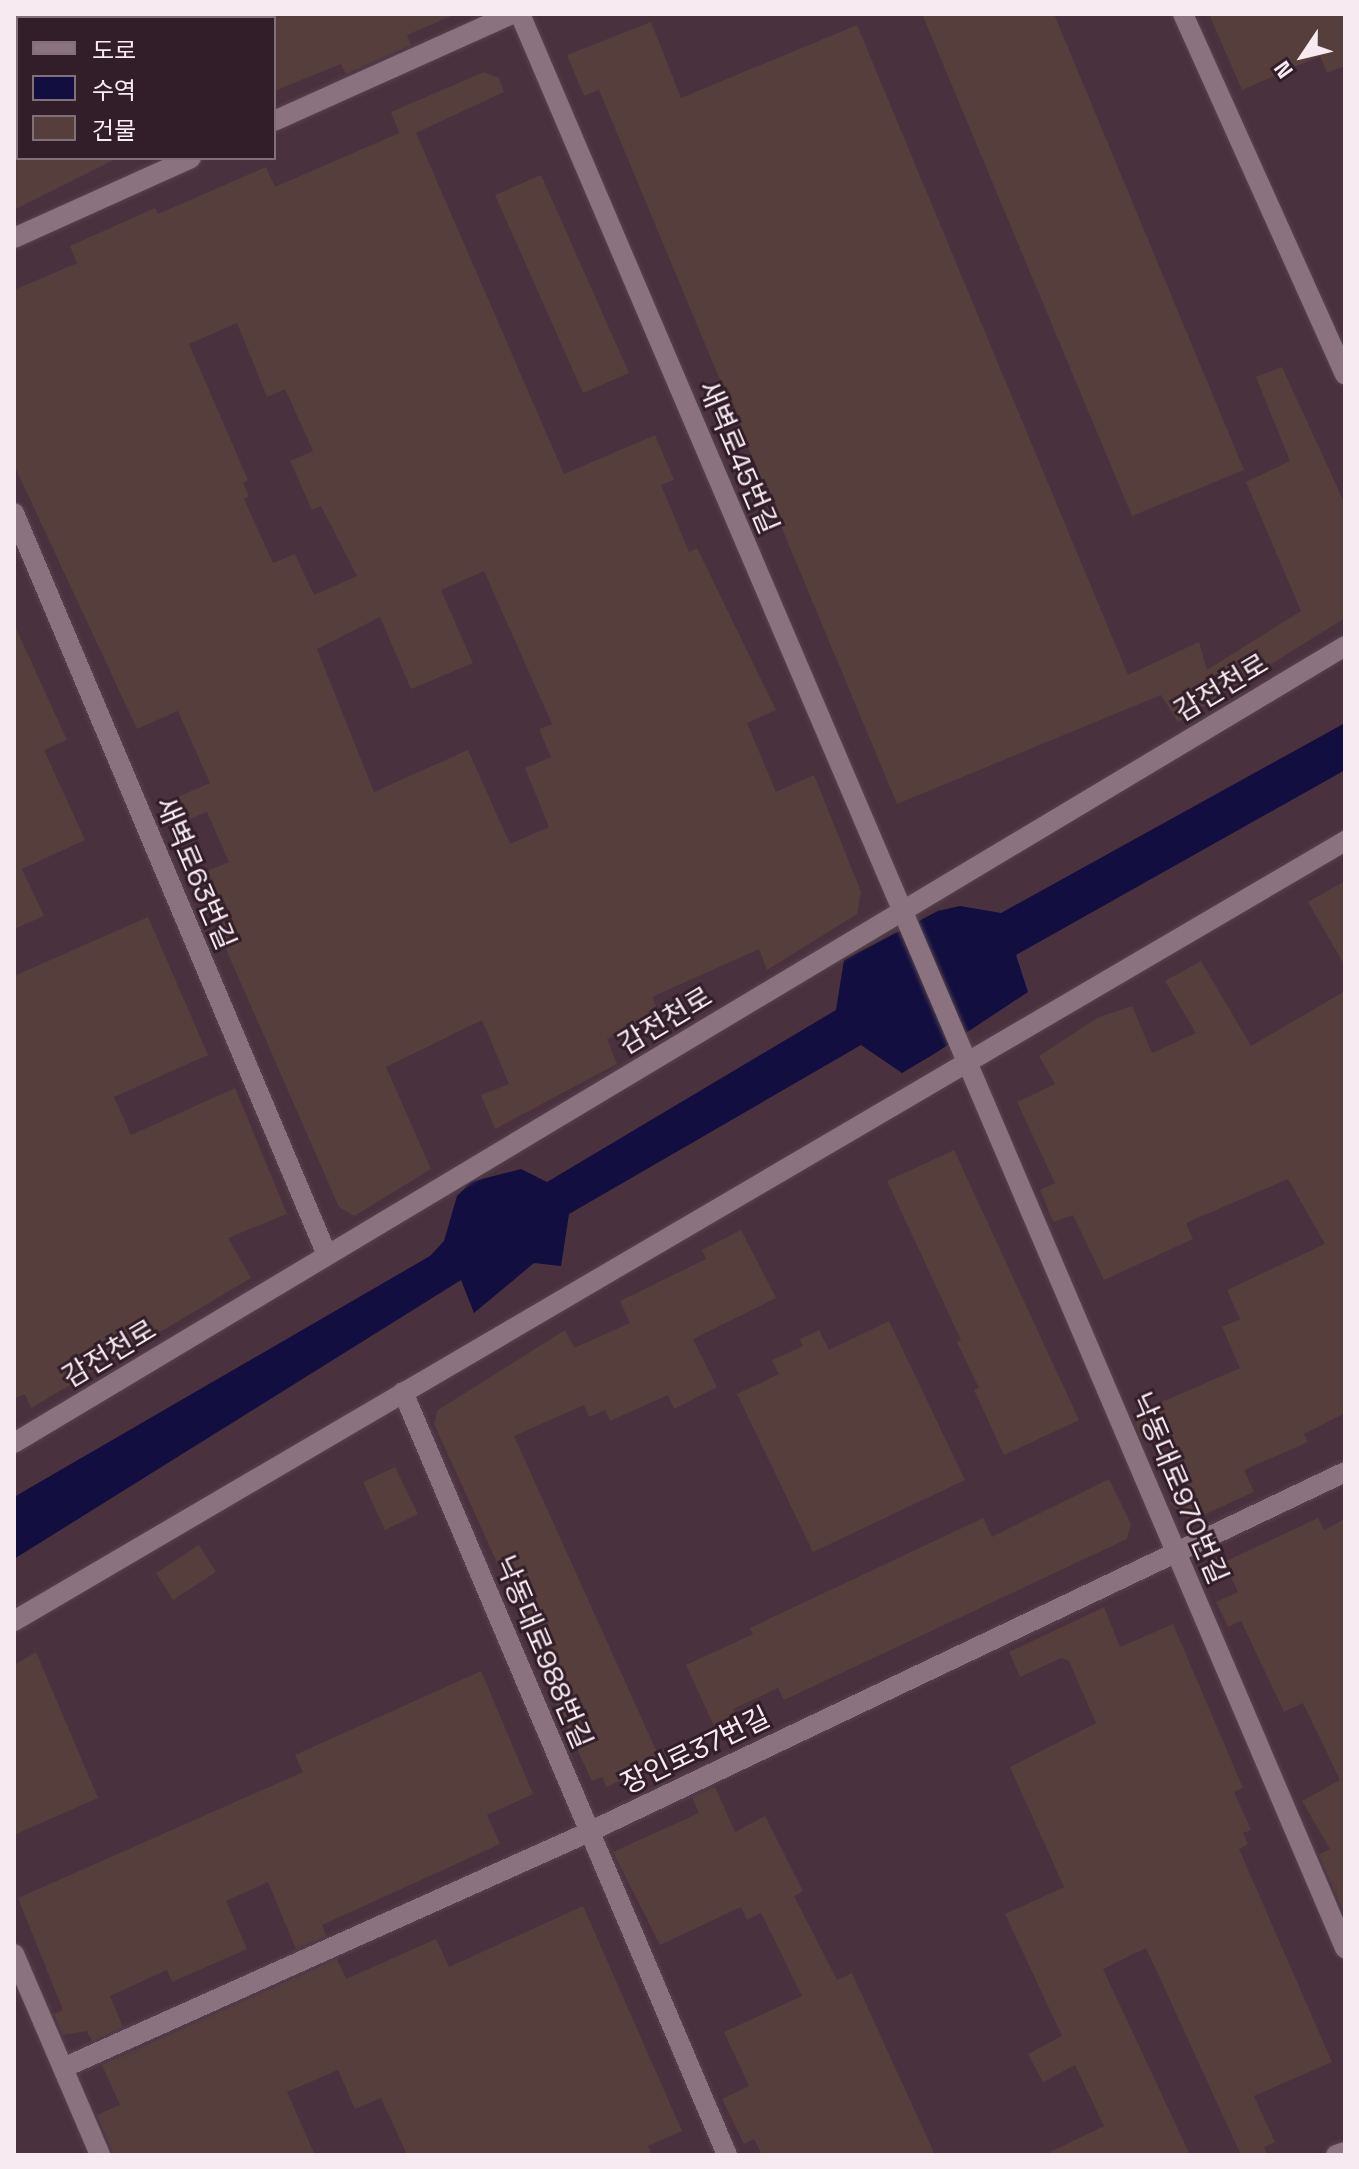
<!DOCTYPE html>
<meta charset="utf-8">
<style>
body{margin:0}
#map{position:relative;width:1359px;height:2169px;overflow:hidden;background:#3b2832;font-family:"Space Grotesk","Noto Sans KR",sans-serif}
div>[style]{position:absolute}
[style*='--x']{left:calc(var(--x)*1px);top:calc(var(--y)*1px);width:calc(var(--w)*1px);rotate:calc(var(--a)*1deg)}
.built>*{inset:0;background:#4a313e}
.water>*{inset:0;background:#120e3f}
.building>*{inset:0;background:#563e3d}
.roads{filter:drop-shadow(0 0 2px #55444d) drop-shadow(0 0 2px #55444d)}
.street>*{height:20px;margin:-10px;padding:0 10px;transform-origin:10px;border-radius:10px;background:#8a727e}
.secondary>*{height:20px;margin:-10px;padding:0 10px;transform-origin:10px;border-radius:10px;background:#8a727e}
span{translate:-50% -50%;white-space:nowrap;text-align:center;line-height:1.15;-webkit-text-stroke:6px #311e28;paint-order:stroke}
.street-label{font-size:28px;color:#f7eaf0}
.frame{position:absolute;inset:0;border:16px solid #f7eaf0;pointer-events:none}
.legend{position:absolute;left:16px;top:16px;width:260px;height:144px;box-sizing:border-box;background:#311e28;border:2px solid #807078;margin:0;padding:10px 14px;list-style:none;font-size:24px;color:#f7eaf0}
.legend li{display:flex;align-items:center;gap:16px;height:40px}
.legend b{width:40px;border:2px solid #807078}
.north{position:absolute;left:1263px;top:16px;width:80px;height:80px;-webkit-text-stroke:6px #311e28;paint-order:stroke;rotate:235deg;font-size:22px;font-weight:700;line-height:32px;text-align:center;color:#f7eaf0}
.north::after{content:'';display:block;margin:auto;width:28px;height:36px;background:#f7eaf0;clip-path:polygon(50% 0,100% 100%,50% 72%,0 100%)}
</style>
<div id="map">
<div class="built">
<div style="clip-path:polygon(evenodd,14px 14px,1345px 14px,1345px 2155px,14px 2155px,14px 14px,18px 18px,274px 18px,274px 158px,18px 158px,18px 18px)"></div>
</div>
<div class="water">
<div style="clip-path:polygon(1345px 723px,1345px 770px,1016px 955px,1028px 992px,934px 1054px,902px 1073px,861px 1045px,569px 1214px,561px 1266px,534px 1263px,474px 1313px,461px 1280px,14px 1559px,14px 1497px,430px 1256px,444px 1241px,457px 1196px,471px 1182px,521px 1169px,547px 1182px,836px 1010px,844px 960px,938px 911px,960px 906px,1001px 913px)"></div>
</div>
<div class="building">
<div style="clip-path:polygon(274px 14px,456px 14px,407px 35px,411px 45px,346px 74px,341px 64px,274px 91px)"></div>
<div style="clip-path:polygon(922px 14px,1054px 14px,1244px 470px,1132px 516px)"></div>
<div style="clip-path:polygon(1209px 14px,1345px 14px,1345px 66px,1327px 73px,1320px 56px,1242px 90px)"></div>
<div style="clip-path:polygon(651px 22px,681px 98px,857px 25px,1128px 675px,1199px 642px,1207px 670px,1301px 611px,1246px 482px,1290px 461px,1256px 377px,1282px 367px,1345px 504px,1345px 618px,1178px 722px,1161px 695px,897px 804px,599px 90px,584px 96px,567px 55px)"></div>
<div style="clip-path:polygon(evenodd,484px 72px,499px 78px,504px 92px,416px 133px,564px 474px,655px 435px,674px 480px,661px 485px,689px 552px,697px 548px,776px 710px,747px 723px,776px 792px,814px 775px,861px 892px,857px 914px,767px 970px,759px 949px,652px 997px,660px 1015px,607px 1039px,617px 1064px,495px 1129px,481px 1095px,509px 1084px,482px 1020px,386px 1067px,431px 1169px,354px 1216px,339px 1207px,194px 876px,229px 862px,207px 812px,185px 821px,175px 798px,210px 783px,178px 711px,137px 729px,14px 465px,14px 290px,77px 263px,70px 246px,155px 208px,158px 214px,266px 167px,275px 187px,399px 133px,391px 112px,484px 72px,237px 323px,267px 397px,285px 389px,313px 451px,290px 461px,312px 510px,321px 506px,357px 576px,314px 595px,295px 554px,273px 563px,244px 499px,249px 496px,243px 483px,248px 480px,189px 344px,237px 323px,484px 72px,484px 571px,552px 724px,539px 729px,551px 757px,525px 768px,549px 827px,510px 844px,468px 750px,374px 792px,317px 649px,380px 617px,411px 689px,473px 663px,441px 590px,484px 571px)"></div>
<div style="clip-path:polygon(14px 158px,118px 158px,14px 210px)"></div>
<div style="clip-path:polygon(541px 175px,629px 373px,583px 393px,495px 195px)"></div>
<div style="clip-path:polygon(14px 624px,67px 740px,44px 750px,85px 840px,22px 869px,44px 916px,14px 929px)"></div>
<div style="clip-path:polygon(1345px 881px,1345px 966px,1308px 902px)"></div>
<div style="clip-path:polygon(148px 917px,208px 1055px,114px 1097px,131px 1135px,235px 1088px,287px 1214px,228px 1238px,251px 1278px,31px 1408px,25px 1394px,14px 1399px,14px 976px)"></div>
<div style="clip-path:polygon(1201px 961px,1251px 1046px,1345px 991px,1345px 1413px,1304px 1434px,1308px 1442px,1244px 1470px,1254px 1492px,1190px 1521px,1169px 1503px,1191px 1494px,1162px 1428px,1141px 1437px,1132px 1415px,1240px 1368px,1222px 1327px,1240px 1319px,1227px 1290px,1325px 1244px,1288px 1179px,1186px 1223px,1193px 1239px,1104px 1280px,1073px 1215px,1053px 1222px,1040px 1190px,1055px 1183px,1017px 1102px,1055px 1084px,1039px 1056px,1097px 1018px,1132px 1006px,1152px 1053px,1196px 1033px,1165px 981px)"></div>
<div style="clip-path:polygon(954px 1150px,1079px 1420px,1004px 1455px,974px 1390px,979px 1388px,957px 1342px,961px 1340px,887px 1181px)"></div>
<div style="clip-path:polygon(741px 1230px,776px 1298px,693px 1339px,717px 1387px,674px 1409px,668px 1395px,610px 1421px,605px 1410px,589px 1417px,584px 1405px,514px 1436px,661px 1761px,607px 1787px,602px 1777px,592px 1781px,551px 1694px,556px 1692px,434px 1424px,438px 1410px,565px 1330px,574px 1348px,630px 1323px,620px 1301px,706px 1259px,702px 1250px)"></div>
<div style="clip-path:polygon(889px 1321px,965px 1480px,813px 1552px,737px 1394px,779px 1374px,772px 1360px,803px 1346px,800px 1339px,819px 1330px,829px 1350px)"></div>
<div style="clip-path:polygon(395px 1467px,418px 1514px,385px 1530px,363px 1482px)"></div>
<div style="clip-path:polygon(1109px 1479px,1131px 1524px,1127px 1539px,784px 1700px,778px 1688px,733px 1709px,738px 1720px,716px 1730px,686px 1665px,753px 1634px,750px 1628px,983px 1518px,992px 1537px)"></div>
<div style="clip-path:polygon(1318px 1518px,1324px 1530px,1345px 1519px,1345px 1915px,1319px 1854px,1330px 1849px,1302px 1801px,1340px 1780px,1303px 1703px,1284px 1712px,1241px 1621px,1228px 1627px,1216px 1602px,1238px 1592px,1224px 1562px)"></div>
<div style="clip-path:polygon(199px 1545px,216px 1572px,173px 1600px,156px 1573px)"></div>
<div style="clip-path:polygon(1104px 1607px,1120px 1647px,1173px 1624px,1243px 1788px,1234px 1792px,1251px 1830px,1243px 1833px,1248px 1844px,1239px 1849px,1332px 2062px,1254px 2096px,1275px 2142px,1264px 2147px,1267px 2155px,1241px 2155px,1146px 1948px,1103px 1969px,1190px 2155px,1044px 2155px,1104px 2126px,1075px 2065px,1043px 2082px,1028px 2054px,1062px 2036px,1005px 1914px,1064px 1887px,1010px 1767px,1096px 1723px,1069px 1661px,1061px 1658px,1020px 1677px,1009px 1652px)"></div>
<div style="clip-path:polygon(36px 1652px,98px 1798px,14px 1835px,14px 1665px)"></div>
<div style="clip-path:polygon(481px 1671px,533px 1794px,487px 1815px,500px 1844px,322px 1925px,326px 1936px,296px 1949px,268px 1882px,226px 1901px,247px 1949px,172px 1982px,167px 1970px,110px 1996px,123px 2027px,92px 2041px,87px 2031px,63px 2035px,54px 2014px,63px 2010px,18px 1898px,303px 1772px,295px 1755px)"></div>
<div style="clip-path:polygon(715px 1787px,735px 1832px,765px 1816px,803px 1891px,794px 1896px,837px 1980px,852px 1973px,935px 2155px,762px 2155px,754px 2139px,744px 2144px,722px 2099px,749px 2086px,724px 2032px,802px 1996px,761px 1913px,747px 1920px,741px 1907px,660px 1945px,613px 1852px,699px 1813px,692px 1797px)"></div>
<div style="clip-path:polygon(583px 1906px,682px 2131px,648px 2146px,652px 2155px,407px 2155px,381px 2098px,355px 2109px,338px 2070px,287px 2092px,315px 2155px,114px 2155px,97px 2115px,120px 2105px,102px 2065px,337px 1959px,346px 1979px,436px 1939px,449px 1967px)"></div>
</div>
<div class="roads">
<div class="street">
<div style="--x:520;--y:14;--w:2103;--a:66.9"></div>
<div style="--x:1183;--y:14;--w:395;--a:65.8"></div>
<div style="--x:274;--y:121;--w:261;--a:-24.2"></div>
<div style="--x:14;--y:238;--w:194;--a:-24.3"></div>
<div style="--x:14;--y:513;--w:805;--a:67.13"></div>
<div style="--x:403;--y:1392;--w:829;--a:66.99"></div>
<div style="--x:14;--y:1954;--w:219;--a:66.8"></div>
<div style="--x:63;--y:2068;--w:577;--a:-24.16"></div>
<div style="--x:589;--y:1832;--w:837;--a:-25.46"></div>
<div style="--x:1336;--y:2155;--w:9;--a:-18"></div>
</div>
<div class="secondary">
<div style="--x:14;--y:1443;--w:1551;--a:-30.91"></div>
<div style="--x:14;--y:1621;--w:1543;--a:-30.37"></div>
</div>
</div>
<div class="street-label">
<span style="left:739px;top:457px;rotate:67deg">새벽로45번길</span>
<span style="left:1221px;top:687px;rotate:-31deg">감전천로</span>
<span style="left:196px;top:873px;rotate:67deg">새벽로63번길</span>
<span style="left:665px;top:1020px;rotate:-31deg">감전천로</span>
<span style="left:109px;top:1353px;rotate:-31deg">감전천로</span>
<span style="left:1180px;top:1488px;rotate:67deg">낙동대로970번길</span>
<span style="left:544px;top:1652px;rotate:67deg">낙동대로988번길</span>
<span style="left:695px;top:1750px;rotate:-26deg">장인로37번길</span>
</div>
<div class="frame"></div>
<ul class="legend">
<li><b style="height:10px;background:#8a727e"></b>도로</li>
<li><b style="height:22px;background:#120e3f"></b>수역</li>
<li><b style="height:22px;background:#563e3d"></b>건물</li>
</ul>
<div class="north">N</div>
</div>
